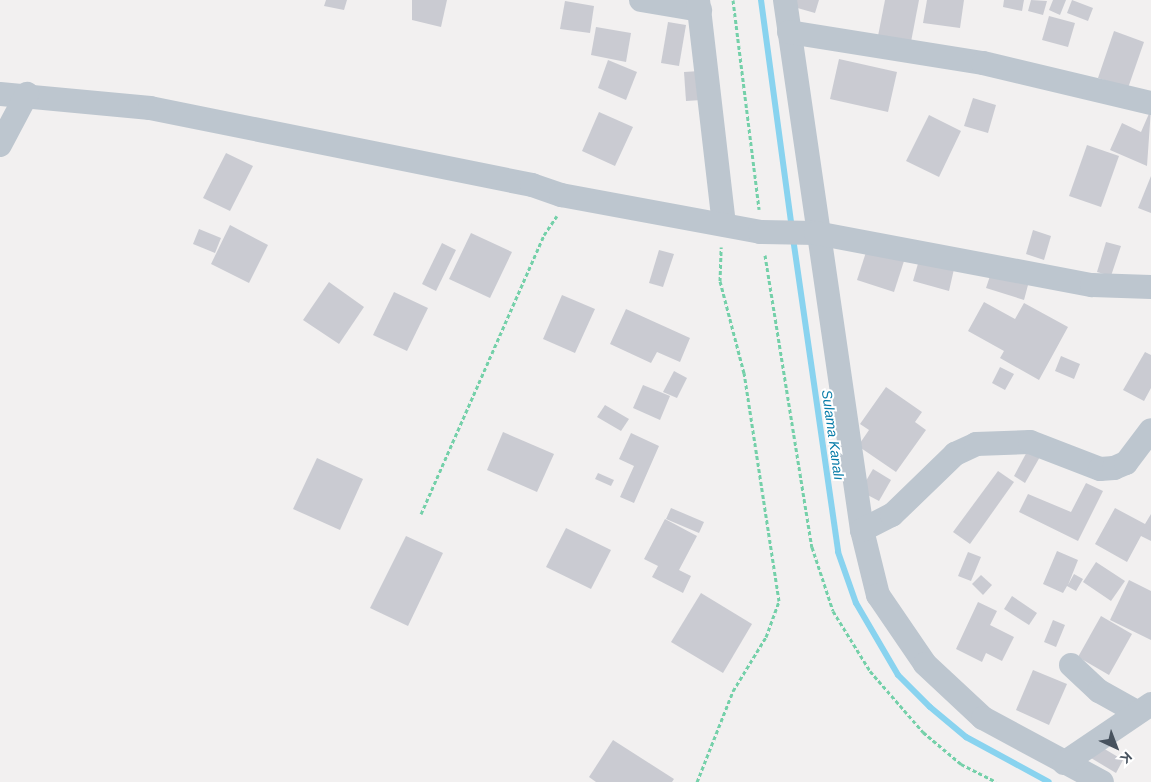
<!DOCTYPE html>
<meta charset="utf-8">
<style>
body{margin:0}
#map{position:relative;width:1151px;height:782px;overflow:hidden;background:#f2f0f0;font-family:Helvetica,sans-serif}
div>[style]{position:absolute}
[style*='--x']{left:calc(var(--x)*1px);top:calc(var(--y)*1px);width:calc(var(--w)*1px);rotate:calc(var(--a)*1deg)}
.stream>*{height:6px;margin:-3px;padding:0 3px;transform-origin:3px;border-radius:3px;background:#89d3ef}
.building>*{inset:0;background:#cacbd2}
.path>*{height:3px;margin-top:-1.5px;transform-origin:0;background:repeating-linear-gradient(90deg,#74d0a9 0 4px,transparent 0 6.5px)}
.minor>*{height:24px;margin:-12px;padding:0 12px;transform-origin:12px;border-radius:12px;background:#bdc6cf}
span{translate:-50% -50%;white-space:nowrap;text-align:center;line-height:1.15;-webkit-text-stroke:4px #fff;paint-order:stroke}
.water-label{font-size:14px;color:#087ca8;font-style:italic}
.north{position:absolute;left:1091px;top:722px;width:50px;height:50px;-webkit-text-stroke:4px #fff;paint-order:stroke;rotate:137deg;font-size:14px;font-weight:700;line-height:20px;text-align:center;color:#47525e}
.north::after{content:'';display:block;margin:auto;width:18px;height:22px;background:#47525e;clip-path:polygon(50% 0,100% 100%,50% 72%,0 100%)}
</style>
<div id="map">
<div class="stream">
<div style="--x:761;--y:0;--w:230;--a:82.3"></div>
<div style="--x:793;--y:238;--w:317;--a:81.8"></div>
<div style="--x:838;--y:552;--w:54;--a:70.6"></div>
<div style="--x:856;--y:603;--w:83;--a:59.7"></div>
<div style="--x:898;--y:675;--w:45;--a:45"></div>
<div style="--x:930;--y:707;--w:47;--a:39.8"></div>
<div style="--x:966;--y:737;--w:94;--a:28.5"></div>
</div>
<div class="building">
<div style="clip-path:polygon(326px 0,347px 0,344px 10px,324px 6px)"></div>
<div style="clip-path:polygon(412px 0,447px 0,441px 27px,412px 20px)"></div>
<div style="clip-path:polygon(796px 0,819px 0,815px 13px,794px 7px)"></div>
<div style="clip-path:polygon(885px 0,919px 0,911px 42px,878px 36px)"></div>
<div style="clip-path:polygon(927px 0,964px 0,960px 28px,923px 23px)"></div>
<div style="clip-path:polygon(1004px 0,1024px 0,1022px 11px,1003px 7px)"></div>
<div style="clip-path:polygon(1031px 0,1047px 1px,1043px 15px,1028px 11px)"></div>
<div style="clip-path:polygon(1053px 0,1066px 0,1060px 15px,1049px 10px)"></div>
<div style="clip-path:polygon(1072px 0,1093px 8px,1088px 21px,1067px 13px)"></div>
<div style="clip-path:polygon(565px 1px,594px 6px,590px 33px,560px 29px)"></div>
<div style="clip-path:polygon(1049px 16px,1075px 23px,1068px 47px,1042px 40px)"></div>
<div style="clip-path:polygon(668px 22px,686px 25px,679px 66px,661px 63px)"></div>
<div style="clip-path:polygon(596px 27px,631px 33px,626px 62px,591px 55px)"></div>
<div style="clip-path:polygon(1114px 31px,1144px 42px,1128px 88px,1098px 78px)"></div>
<div style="clip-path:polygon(839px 59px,897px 72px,888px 112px,830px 99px)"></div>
<div style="clip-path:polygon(608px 60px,637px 72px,626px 100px,598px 88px)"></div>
<div style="clip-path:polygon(700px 71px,702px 100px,686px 101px,684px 72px)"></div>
<div style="clip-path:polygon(973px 98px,996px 105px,988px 133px,964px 126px)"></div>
<div style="clip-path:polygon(1151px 109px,1147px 166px,1110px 150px,1122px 123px,1141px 132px)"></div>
<div style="clip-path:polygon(599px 112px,633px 127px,615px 166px,582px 151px)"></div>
<div style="clip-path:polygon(929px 115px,961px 131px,939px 177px,906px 161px)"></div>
<div style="clip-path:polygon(1087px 145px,1119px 156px,1101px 207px,1069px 196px)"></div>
<div style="clip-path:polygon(226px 153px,253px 166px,230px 211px,203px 198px)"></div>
<div style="clip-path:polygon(1151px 176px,1151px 213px,1138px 208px)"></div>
<div style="clip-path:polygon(230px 225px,268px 245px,249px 283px,211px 264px)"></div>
<div style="clip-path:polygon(199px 229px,221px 238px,215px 253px,193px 244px)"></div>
<div style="clip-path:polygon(1033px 230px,1051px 236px,1044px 260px,1026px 254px)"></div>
<div style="clip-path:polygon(471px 233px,512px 252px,490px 298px,449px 279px)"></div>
<div style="clip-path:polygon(1106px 242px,1121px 246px,1111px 276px,1097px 272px)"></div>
<div style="clip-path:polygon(442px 243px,456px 250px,436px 291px,422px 284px)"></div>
<div style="clip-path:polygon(867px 249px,904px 261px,894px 292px,857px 280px)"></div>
<div style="clip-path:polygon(659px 250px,674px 254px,663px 287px,649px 283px)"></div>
<div style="clip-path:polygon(919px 260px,954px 269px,949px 291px,913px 281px)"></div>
<div style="clip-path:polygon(991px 273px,1028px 285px,1024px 300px,986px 288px)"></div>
<div style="clip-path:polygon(329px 282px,364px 307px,339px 344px,303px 320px)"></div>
<div style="clip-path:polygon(394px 292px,428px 308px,407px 351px,373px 335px)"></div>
<div style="clip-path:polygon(562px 295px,595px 309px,575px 353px,543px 339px)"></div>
<div style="clip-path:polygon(984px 302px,1015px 319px,1024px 303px,1068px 327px,1039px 380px,1000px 358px,1004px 351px,968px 331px)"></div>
<div style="clip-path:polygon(626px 309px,690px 338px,680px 362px,657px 352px,651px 363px,610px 344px)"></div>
<div style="clip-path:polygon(1145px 352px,1151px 355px,1151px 388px,1144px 401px,1123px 390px)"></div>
<div style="clip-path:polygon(1061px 356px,1080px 364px,1074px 379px,1055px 371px)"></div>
<div style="clip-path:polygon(1000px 367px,1014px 374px,1005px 390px,992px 383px)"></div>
<div style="clip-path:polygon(674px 371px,687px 378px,677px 398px,663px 392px)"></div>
<div style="clip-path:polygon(643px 385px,670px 396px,660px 420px,633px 408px)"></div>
<div style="clip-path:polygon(886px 387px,922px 412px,915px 422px,926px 430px,896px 472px,858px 446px,869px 430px,860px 424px)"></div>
<div style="clip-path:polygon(605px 405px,629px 419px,621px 431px,597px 417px)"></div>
<div style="clip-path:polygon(503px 432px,554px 454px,537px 492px,487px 470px)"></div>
<div style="clip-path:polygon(631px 433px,659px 446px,634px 503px,620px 497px,634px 466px,619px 459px)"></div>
<div style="clip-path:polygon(1029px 448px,1041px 455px,1025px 483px,1014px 476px)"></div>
<div style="clip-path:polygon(317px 458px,363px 479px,340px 530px,293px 509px)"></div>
<div style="clip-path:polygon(873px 469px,891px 480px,879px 501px,860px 491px)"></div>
<div style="clip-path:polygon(998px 471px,1014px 482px,970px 544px,953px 532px)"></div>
<div style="clip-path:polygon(598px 473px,614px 480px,611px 486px,595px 479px)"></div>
<div style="clip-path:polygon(1086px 483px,1103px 491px,1078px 541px,1019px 512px,1028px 494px,1071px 512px)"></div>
<div style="clip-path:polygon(671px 508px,704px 522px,699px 533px,666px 519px)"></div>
<div style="clip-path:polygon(1115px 508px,1145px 524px,1151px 514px,1151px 541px,1141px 536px,1127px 562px,1095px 544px)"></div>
<div style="clip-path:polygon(665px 519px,697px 536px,679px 570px,691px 576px,683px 593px,652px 577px,658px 566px,644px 559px)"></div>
<div style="clip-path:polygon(566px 528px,611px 550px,591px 589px,546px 567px)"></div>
<div style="clip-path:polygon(406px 536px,443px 553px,408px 626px,370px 608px)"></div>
<div style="clip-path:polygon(1057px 551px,1078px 560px,1068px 585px,1074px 574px,1083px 579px,1076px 591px,1067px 586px,1063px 593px,1043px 584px)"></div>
<div style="clip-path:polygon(968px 552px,981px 557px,971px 581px,958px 576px)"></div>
<div style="clip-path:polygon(1096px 562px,1125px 581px,1111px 601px,1083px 582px)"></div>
<div style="clip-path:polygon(981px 575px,992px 585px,983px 595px,972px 584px)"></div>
<div style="clip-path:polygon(1129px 580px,1151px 591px,1151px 640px,1110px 620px)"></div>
<div style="clip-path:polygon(701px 593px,752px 624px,723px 673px,671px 642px)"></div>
<div style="clip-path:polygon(1012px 596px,1037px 613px,1029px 625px,1004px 609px)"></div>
<div style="clip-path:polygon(978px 602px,997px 611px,990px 625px,1014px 637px,1002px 661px,986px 653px,982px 662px,956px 649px)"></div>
<div style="clip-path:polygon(1101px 616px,1132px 634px,1109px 675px,1078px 657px)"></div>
<div style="clip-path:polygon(1053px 620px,1065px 625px,1056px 647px,1044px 642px)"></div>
<div style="clip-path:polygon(1033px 670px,1067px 684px,1049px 725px,1016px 710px)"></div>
<div style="clip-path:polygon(613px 740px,674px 779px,672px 782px,596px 782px,589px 777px)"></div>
<div style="clip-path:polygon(1098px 745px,1123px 760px,1116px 773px,1091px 758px)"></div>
</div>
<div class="path">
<div style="--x:733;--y:0;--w:211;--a:82.9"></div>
<div style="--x:765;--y:255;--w:296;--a:80.9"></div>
<div style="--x:812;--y:547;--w:67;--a:71.8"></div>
<div style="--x:833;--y:611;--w:70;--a:58.3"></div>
<div style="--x:870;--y:671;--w:81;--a:49"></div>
<div style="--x:923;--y:732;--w:50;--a:40.1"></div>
<div style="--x:961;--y:764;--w:39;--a:27"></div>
<div style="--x:421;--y:514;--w:305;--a:-66.2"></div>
<div style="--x:544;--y:235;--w:23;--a:-56"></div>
<div style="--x:697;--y:782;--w:98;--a:-68.4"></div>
<div style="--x:733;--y:691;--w:63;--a:-58.6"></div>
<div style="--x:766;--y:637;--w:38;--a:-70"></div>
<div style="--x:779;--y:601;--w:231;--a:-98.7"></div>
<div style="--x:744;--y:373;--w:95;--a:-104.6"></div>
<div style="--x:720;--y:281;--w:34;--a:-88"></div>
</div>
<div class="minor">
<div style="--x:641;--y:0;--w:60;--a:9.6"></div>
<div style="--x:698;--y:0;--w:226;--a:83.4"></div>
<div style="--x:785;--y:0;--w:536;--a:81.73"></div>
<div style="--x:862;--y:530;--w:67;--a:76.2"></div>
<div style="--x:878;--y:595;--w:83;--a:55.7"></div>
<div style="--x:925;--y:664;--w:79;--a:43"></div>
<div style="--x:983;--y:718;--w:135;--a:28.3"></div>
<div style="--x:789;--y:32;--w:196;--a:9.1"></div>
<div style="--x:983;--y:63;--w:173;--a:13.4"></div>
<div style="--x:0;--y:94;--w:151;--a:5.3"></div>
<div style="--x:150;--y:108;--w:390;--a:11.4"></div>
<div style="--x:532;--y:185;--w:31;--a:19"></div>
<div style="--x:561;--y:195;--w:202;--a:10.5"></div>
<div style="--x:760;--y:232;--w:56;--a:1"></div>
<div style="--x:816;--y:233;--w:281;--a:10.7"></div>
<div style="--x:1092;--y:285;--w:59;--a:1.9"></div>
<div style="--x:0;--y:145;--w:58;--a:-62.1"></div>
<div style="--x:862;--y:530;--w:34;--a:-27"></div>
<div style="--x:892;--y:515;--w:88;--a:-44.1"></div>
<div style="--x:955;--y:454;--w:23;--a:-25"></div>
<div style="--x:976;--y:444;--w:54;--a:-2.1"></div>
<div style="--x:1030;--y:442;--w:75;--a:21.1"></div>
<div style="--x:1100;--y:469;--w:14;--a:-4"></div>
<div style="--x:1114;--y:468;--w:13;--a:-23"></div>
<div style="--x:1126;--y:463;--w:41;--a:-52.9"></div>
<div style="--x:1071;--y:665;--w:38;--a:43"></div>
<div style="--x:1099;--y:691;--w:41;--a:29.1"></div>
<div style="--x:1064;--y:763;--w:105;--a:-34.1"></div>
</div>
<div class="water-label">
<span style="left:833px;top:435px;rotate:82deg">Sulama Kanalı</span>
</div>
<div class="north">K</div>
</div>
